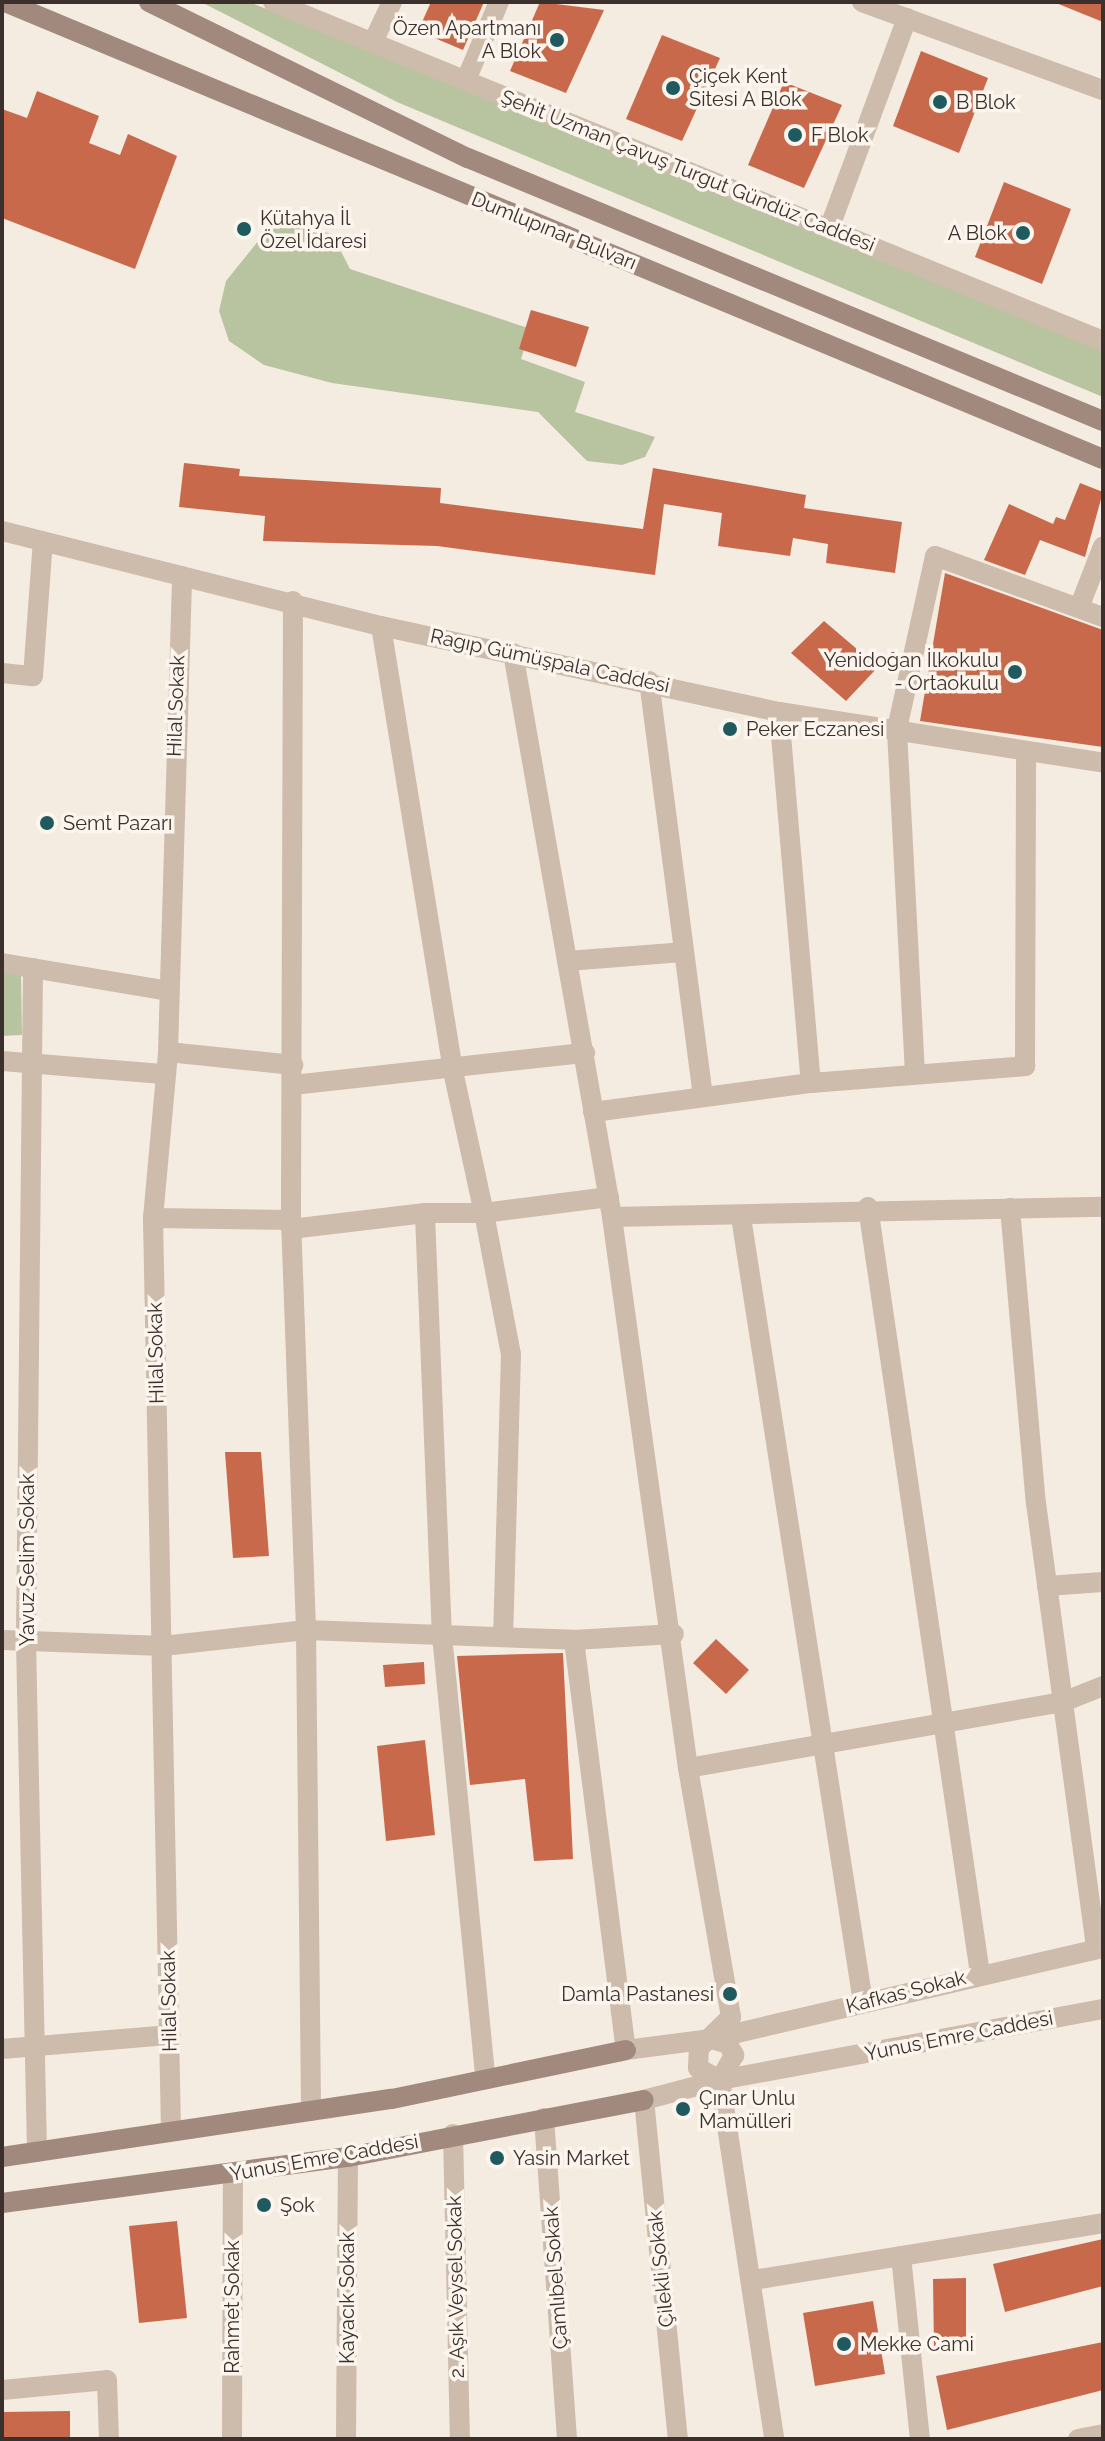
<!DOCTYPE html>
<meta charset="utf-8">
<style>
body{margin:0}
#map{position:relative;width:1105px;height:2441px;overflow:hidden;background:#f4ebe1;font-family:Raleway,sans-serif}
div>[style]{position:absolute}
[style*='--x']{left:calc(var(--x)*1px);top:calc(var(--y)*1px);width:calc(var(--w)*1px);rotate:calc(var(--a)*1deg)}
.green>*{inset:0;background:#b8c4a0}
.building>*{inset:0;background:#c8694b}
.street>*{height:20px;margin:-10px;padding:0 10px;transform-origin:10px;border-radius:10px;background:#cdbbac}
.secondary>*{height:20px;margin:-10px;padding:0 10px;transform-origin:10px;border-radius:10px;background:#a18a7d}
.dots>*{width:22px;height:22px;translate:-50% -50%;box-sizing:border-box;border:4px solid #fbf5ee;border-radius:50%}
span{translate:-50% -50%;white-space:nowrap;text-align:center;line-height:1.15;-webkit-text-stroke:7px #fbf5ee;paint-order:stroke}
.poi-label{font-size:20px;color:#3b302b}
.right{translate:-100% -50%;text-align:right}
.left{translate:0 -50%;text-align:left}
.street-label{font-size:20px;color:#3b302b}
.frame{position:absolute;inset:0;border:4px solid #3b302b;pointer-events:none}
</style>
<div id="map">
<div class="green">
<div style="clip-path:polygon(201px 2px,249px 2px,1103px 344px,1103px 397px,397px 102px)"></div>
<div style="clip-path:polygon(276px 219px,332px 234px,350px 269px,531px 329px,521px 359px,585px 382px,575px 412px,655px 437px,645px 457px,622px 465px,587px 461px,538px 412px,332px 383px,264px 365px,229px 341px,219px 311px,226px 281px)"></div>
<div style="clip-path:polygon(2px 972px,21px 974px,22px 1035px,2px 1036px)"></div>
</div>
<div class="building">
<div style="clip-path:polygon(431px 2px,484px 2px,463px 50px,418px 31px)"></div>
<div style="clip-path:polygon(540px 2px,604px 10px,566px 93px,510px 71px)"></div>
<div style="clip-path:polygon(1056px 2px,1103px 2px,1103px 22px,1056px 3px)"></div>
<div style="clip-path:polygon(662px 35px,720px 58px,682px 141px,626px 119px)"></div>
<div style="clip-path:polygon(921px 51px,988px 78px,959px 153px,893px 126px)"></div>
<div style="clip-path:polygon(784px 82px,842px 105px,804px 188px,748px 165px)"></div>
<div style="clip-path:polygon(37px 91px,99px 116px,89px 143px,120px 155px,128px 134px,177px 156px,135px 269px,2px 218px,2px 109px,27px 118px)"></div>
<div style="clip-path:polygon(1004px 182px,1071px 209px,1042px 284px,975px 257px)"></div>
<div style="clip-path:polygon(531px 310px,589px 327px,576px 367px,519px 349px)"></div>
<div style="clip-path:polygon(184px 463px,240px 469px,239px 476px,441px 488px,440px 503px,643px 529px,653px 468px,806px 495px,804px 508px,902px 522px,895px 573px,826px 563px,828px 544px,793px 538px,790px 556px,718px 546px,722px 513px,664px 504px,655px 575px,437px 546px,263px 541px,265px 516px,179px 507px)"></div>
<div style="clip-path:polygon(1080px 483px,1103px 492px,1085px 557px,1040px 540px,1025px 575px,984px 560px,1009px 504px,1053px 524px,1056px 517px,1065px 520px)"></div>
<div style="clip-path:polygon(945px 573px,1103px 630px,1103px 747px,920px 721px)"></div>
<div style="clip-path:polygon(824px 621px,878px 667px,846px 701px,791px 653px)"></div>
<div style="clip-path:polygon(225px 1452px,261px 1452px,269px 1556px,233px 1558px)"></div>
<div style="clip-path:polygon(716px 1639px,749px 1670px,726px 1694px,693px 1663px)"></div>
<div style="clip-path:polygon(563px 1653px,573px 1859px,534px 1861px,525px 1779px,470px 1785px,457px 1656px)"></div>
<div style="clip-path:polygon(424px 1662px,425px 1684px,385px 1687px,383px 1665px)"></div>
<div style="clip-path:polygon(425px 1740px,435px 1835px,386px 1841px,377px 1746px)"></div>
<div style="clip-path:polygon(177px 2221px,187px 2318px,139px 2323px,129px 2226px)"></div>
<div style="clip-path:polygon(1103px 2239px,1103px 2286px,1005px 2312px,993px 2264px)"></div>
<div style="clip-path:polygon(966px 2278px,966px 2346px,934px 2347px,933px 2279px)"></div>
<div style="clip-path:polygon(873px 2301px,885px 2374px,815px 2386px,803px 2313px)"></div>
<div style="clip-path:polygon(1103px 2342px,1103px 2390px,947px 2430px,936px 2376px)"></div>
<div style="clip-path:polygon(70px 2411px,70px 2439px,2px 2439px,2px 2412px)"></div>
</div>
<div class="street">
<div style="--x:273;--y:2;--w:897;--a:22.22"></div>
<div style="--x:862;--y:2;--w:257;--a:20.1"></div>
<div style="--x:373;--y:42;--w:44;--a:-64.6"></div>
<div style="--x:466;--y:80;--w:85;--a:-67.1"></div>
<div style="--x:829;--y:229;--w:225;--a:-69.7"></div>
<div style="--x:2;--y:531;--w:391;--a:14.1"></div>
<div style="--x:381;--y:626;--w:407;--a:12.2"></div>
<div style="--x:779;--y:712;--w:328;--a:8.9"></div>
<div style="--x:293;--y:601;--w:619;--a:90.19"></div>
<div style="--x:291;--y:1220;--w:410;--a:87.9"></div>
<div style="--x:306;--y:1630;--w:481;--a:89.4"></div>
<div style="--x:1079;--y:608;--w:66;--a:-68.8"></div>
<div style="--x:381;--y:626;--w:451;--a:80.8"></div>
<div style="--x:453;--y:1071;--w:145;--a:77.7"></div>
<div style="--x:484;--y:1213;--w:126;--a:-7.3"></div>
<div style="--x:513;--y:653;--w:573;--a:80.04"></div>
<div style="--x:612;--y:1217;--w:556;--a:82.15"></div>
<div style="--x:688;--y:1768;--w:253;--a:80.2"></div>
<div style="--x:731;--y:2017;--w:45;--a:135.9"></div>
<div style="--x:699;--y:2048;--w:20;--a:93"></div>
<div style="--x:698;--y:2068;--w:25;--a:29"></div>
<div style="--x:720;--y:2080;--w:390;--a:-10.5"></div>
<div style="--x:2;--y:673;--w:31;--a:6"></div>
<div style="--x:33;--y:676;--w:135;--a:-85.8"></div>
<div style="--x:649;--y:681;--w:418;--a:82.6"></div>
<div style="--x:779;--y:712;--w:372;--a:85.1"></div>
<div style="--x:567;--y:961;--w:116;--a:-4.4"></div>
<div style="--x:2;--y:963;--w:164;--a:9.5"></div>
<div style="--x:33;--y:968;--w:674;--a:90.6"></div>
<div style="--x:26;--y:1642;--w:510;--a:88.76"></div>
<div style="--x:168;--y:1052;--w:126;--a:5.9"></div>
<div style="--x:2;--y:1061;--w:161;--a:4.6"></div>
<div style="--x:915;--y:1074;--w:345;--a:-93"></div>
<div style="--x:897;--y:729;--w:177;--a:-77.6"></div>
<div style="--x:935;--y:556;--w:179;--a:20"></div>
<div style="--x:293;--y:1085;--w:294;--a:-6.3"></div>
<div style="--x:593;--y:1112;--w:220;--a:-7.6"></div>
<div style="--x:811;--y:1083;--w:215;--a:-4.5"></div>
<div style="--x:1025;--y:1066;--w:310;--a:-89.8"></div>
<div style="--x:868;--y:1207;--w:775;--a:81.69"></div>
<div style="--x:1010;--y:1208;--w:296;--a:85"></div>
<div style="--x:1036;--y:1503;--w:450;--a:82.3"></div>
<div style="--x:612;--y:1217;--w:491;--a:-1.2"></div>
<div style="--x:741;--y:1217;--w:794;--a:81.17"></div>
<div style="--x:153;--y:1218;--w:138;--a:0.8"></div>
<div style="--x:291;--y:1229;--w:135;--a:-6.8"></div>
<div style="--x:1047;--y:1586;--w:56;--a:-4.1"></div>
<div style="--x:2;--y:1640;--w:161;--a:2.1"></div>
<div style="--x:163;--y:1646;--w:144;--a:-6.4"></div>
<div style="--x:306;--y:1630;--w:268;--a:2.1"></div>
<div style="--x:574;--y:1640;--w:100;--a:-3.4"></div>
<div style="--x:574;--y:1640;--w:413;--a:82.8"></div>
<div style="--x:626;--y:2050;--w:86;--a:-7.4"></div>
<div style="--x:711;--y:2039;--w:18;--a:16"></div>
<div style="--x:728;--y:2044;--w:13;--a:61"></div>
<div style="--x:734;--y:2055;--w:29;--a:119"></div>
<div style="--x:720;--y:2080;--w:79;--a:165.3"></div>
<div style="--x:644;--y:2100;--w:341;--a:84.3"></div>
<div style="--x:688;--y:1768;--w:381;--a:-10"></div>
<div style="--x:1063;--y:1702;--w:43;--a:-21.8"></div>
<div style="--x:711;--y:2039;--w:402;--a:-13.1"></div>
<div style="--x:2;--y:2049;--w:169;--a:-4.8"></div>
<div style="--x:485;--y:2074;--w:438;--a:-95.6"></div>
<div style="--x:442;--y:1638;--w:425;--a:-92.3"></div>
<div style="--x:425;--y:1213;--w:59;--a:0"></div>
<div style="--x:484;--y:1213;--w:144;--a:79.2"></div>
<div style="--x:511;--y:1354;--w:282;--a:91.6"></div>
<div style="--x:720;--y:2080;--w:363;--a:81.4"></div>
<div style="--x:544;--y:2118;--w:322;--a:85.9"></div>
<div style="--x:171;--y:2131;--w:913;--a:-91.13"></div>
<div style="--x:153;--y:1218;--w:167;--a:-84.8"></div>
<div style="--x:168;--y:1052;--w:476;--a:-88.3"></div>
<div style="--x:453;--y:2134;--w:305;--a:88.7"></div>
<div style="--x:901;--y:2256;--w:184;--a:84.1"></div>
<div style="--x:753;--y:2280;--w:355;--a:-9.2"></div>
<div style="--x:2;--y:2390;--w:105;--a:-5.4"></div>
<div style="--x:107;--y:2380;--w:59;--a:88.1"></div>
<div style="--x:232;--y:2439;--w:264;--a:-89.8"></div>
<div style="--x:346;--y:2439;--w:282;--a:-89.6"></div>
<div style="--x:1078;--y:2439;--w:25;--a:-11"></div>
</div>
<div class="secondary">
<div style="--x:5;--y:2;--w:1189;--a:22.6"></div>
<div style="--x:149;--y:2;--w:355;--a:26.1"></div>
<div style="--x:468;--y:158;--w:687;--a:22.5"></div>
<div style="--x:2;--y:2157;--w:394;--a:-8.5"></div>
<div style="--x:392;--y:2099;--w:239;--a:-11.8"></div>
<div style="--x:2;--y:2203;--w:349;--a:-7.6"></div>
<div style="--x:348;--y:2157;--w:301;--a:-10.9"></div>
</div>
<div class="dots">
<div style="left:557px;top:40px;background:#1f5a5e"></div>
<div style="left:673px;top:88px;background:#1f5a5e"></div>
<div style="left:940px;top:102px;background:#1f5a5e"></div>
<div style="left:795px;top:135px;background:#1f5a5e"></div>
<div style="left:244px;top:229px;background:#1f5a5e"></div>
<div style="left:1023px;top:233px;background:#1f5a5e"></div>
<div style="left:1015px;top:672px;background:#1f5a5e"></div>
<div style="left:730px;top:729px;background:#1f5a5e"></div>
<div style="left:47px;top:823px;background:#1f5a5e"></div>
<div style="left:730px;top:1994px;background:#1f5a5e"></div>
<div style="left:683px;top:2109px;background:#1f5a5e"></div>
<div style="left:497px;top:2158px;background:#1f5a5e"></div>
<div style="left:264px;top:2205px;background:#1f5a5e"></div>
<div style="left:844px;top:2344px;background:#1f5a5e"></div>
</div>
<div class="poi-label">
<span class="right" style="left:541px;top:40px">Özen Apartmanı<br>A Blok</span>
<span class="left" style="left:689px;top:88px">Çiçek Kent<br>Sitesi A Blok</span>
<span class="left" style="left:956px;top:102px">B Blok</span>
<span class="left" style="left:811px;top:135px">F Blok</span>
<span class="left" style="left:260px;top:230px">Kütahya İl<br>Özel İdaresi</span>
<span class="right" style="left:1007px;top:233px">A Blok</span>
<span class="right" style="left:999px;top:672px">Yenidoğan İlkokulu<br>- Ortaokulu</span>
<span class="left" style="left:746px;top:729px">Peker Eczanesi</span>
<span class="left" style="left:63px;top:823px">Semt Pazarı</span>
<span class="right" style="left:714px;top:1994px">Damla Pastanesi</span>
<span class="left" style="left:699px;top:2110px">Çınar Unlu<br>Mamülleri</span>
<span class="left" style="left:513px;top:2158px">Yasin Market</span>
<span class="left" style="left:280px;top:2205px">Şok</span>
<span class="left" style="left:860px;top:2344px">Mekke Cami</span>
</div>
<div class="street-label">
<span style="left:688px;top:171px;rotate:22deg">Şehit Uzman Çavuş Turgut Gündüz Caddesi</span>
<span style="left:554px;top:231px;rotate:22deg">Dumlupınar Bulvarı</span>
<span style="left:550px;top:661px;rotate:12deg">Ragıp Gümüşpala Caddesi</span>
<span style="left:176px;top:706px;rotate:-88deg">Hilal Sokak</span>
<span style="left:156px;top:1353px;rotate:-91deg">Hilal Sokak</span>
<span style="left:27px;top:1560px;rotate:-90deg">Yavuz Selim Sokak</span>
<span style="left:906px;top:1992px;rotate:-14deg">Kafkas Sokak</span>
<span style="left:169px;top:2001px;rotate:-91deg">Hilal Sokak</span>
<span style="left:959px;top:2036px;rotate:-11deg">Yunus Emre Caddesi</span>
<span style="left:324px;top:2158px;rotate:-10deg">Yunus Emre Caddesi</span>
<span style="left:661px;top:2269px;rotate:-96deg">Çilekli Sokak</span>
<span style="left:556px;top:2278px;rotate:-94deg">Çamlıbel Sokak</span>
<span style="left:456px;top:2287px;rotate:-91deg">2. Aşık Veysel Sokak</span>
<span style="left:347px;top:2298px;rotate:-90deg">Kayacık Sokak</span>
<span style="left:232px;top:2307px;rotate:-90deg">Rahmet Sokak</span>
</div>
<div class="frame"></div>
</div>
